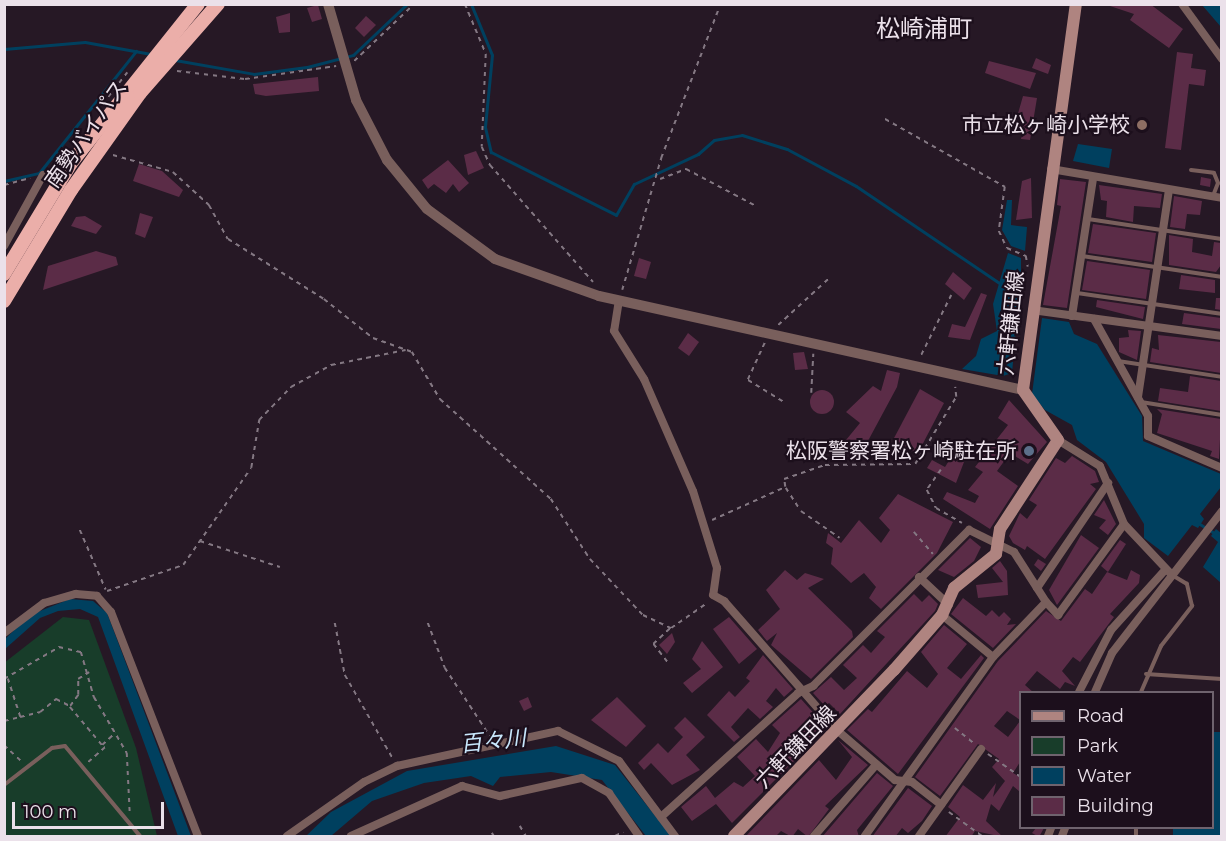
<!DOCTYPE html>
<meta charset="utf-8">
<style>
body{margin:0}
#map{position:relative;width:1226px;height:841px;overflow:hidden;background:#261825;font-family:Montserrat,"Noto Sans JP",sans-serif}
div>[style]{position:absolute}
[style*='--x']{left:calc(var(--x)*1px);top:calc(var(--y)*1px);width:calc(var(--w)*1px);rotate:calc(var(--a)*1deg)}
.green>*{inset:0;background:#183d2a}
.water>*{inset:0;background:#00405f}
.stream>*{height:3px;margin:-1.5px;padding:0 1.5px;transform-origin:1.5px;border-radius:1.5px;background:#00405f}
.building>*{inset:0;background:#5b2c47}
.round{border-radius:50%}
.path>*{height:1.5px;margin-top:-0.75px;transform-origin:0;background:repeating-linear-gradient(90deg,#847883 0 4.5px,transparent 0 9px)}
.service>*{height:4px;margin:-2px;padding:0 2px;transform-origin:2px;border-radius:2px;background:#795f5c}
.minor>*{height:8px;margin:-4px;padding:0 4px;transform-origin:4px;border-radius:4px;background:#795f5c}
.tertiary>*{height:10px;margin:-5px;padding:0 5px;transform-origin:5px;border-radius:5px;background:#795f5c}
.secondary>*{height:12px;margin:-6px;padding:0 6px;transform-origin:6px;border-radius:6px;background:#af8480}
.trunk>*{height:14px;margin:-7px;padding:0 7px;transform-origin:7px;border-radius:7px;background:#ebaea9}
.dots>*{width:16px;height:16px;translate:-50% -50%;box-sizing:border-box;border:3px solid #1c0f1c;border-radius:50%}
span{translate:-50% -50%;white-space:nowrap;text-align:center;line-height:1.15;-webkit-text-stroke:4.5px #1c0f1c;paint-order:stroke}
.poi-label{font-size:21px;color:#ebe1ea}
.right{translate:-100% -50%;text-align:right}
.street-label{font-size:21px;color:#ebe1ea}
.water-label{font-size:22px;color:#c8e7fc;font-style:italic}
.quarter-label{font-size:24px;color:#ebe1ea}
.frame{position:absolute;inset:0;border:6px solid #ebe1ea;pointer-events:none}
.legend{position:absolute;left:1019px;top:691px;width:195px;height:138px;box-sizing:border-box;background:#1c0f1c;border:2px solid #6f636e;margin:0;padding:8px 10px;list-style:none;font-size:18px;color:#ebe1ea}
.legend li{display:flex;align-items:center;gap:12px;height:30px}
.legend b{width:30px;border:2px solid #6f636e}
.scale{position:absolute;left:12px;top:802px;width:152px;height:27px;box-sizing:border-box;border:3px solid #ebe1ea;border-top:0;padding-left:8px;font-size:18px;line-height:21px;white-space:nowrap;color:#ebe1ea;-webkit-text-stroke:4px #1c0f1c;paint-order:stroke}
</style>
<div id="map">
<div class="green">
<div style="clip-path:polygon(63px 617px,89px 620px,136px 748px,157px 836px,5px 836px,4px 663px)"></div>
</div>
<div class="water">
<div style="clip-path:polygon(1202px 5px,1221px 5px,1221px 28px,1221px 27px)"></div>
<div style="clip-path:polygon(1078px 144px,1112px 149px,1109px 168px,1073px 161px)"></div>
<div style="clip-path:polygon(1007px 200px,1012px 200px,1011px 225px,1027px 227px,1025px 251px,1011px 246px,1002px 230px)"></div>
<div style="clip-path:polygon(1008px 253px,1021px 258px,1021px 275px,1012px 373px,1003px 376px,962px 369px,976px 356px,981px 339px,997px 331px,993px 304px)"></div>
<div style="clip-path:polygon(1042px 318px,1069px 322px,1074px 334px,1097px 344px,1142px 416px,1143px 441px,1221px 474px,1221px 487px,1200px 514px,1204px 519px,1198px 528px,1192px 525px,1168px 556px,1144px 538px,1144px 524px,1106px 462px,1077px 440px,1072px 425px,1045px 410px,1032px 394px)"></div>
<div style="clip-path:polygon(1216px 529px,1221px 533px,1221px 583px,1203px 567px,1218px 542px,1211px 536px)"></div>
<div style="clip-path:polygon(70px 599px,93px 601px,107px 613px,191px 836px,178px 836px,98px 617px,80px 609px,58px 611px,40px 618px,5px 649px,5px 639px,30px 615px)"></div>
<div style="clip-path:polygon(1213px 732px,1221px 732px,1221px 836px,1173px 836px,1173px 828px,1212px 828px)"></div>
<div style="clip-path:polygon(556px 746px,615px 765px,671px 836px,646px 836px,602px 780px,551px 772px,500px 777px,493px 786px,471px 776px,424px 783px,372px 801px,331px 836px,306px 836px,331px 812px,407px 771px)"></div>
</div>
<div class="stream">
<div style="--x:471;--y:4;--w:55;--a:67.6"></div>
<div style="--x:492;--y:55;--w:72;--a:95.6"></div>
<div style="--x:485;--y:127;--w:26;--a:77"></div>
<div style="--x:491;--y:152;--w:140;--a:26.7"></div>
<div style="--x:616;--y:215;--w:36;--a:-60"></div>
<div style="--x:634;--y:184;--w:71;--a:-25.1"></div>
<div style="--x:698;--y:154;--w:21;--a:-41"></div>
<div style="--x:714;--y:140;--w:28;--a:-10"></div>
<div style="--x:742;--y:135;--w:47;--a:17.3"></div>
<div style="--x:787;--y:149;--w:78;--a:28.2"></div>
<div style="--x:856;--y:186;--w:173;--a:34.1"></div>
<div style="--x:4;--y:49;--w:81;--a:-4.9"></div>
<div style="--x:85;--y:42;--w:67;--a:10.3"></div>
<div style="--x:175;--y:60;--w:80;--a:10"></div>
<div style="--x:254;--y:74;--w:53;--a:-7.5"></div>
<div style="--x:307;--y:67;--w:48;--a:-14.6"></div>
<div style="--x:353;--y:55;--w:74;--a:-43.4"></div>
<div style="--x:4;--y:181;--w:36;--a:-13"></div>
<div style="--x:39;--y:173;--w:156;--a:-51.5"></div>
<div style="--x:1198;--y:523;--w:28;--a:32"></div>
</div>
<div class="building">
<div style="clip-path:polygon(1150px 4px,1183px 29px,1169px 48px,1130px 20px,1134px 14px,1110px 6px)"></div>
<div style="clip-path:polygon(318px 5px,322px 19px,312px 22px,307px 8px)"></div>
<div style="clip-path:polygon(290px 13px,290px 32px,279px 33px,276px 17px)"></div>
<div style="clip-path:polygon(366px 16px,376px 25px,364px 37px,355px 28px)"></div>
<div style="clip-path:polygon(1177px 52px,1193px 54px,1191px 68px,1206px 70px,1204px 86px,1189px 84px,1181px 150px,1165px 148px)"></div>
<div style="clip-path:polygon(1036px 58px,1051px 65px,1048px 74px,1032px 68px)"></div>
<div style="clip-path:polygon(989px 61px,1036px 73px,1030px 89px,985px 73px)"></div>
<div style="clip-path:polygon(318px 77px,319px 91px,266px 96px,255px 94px,253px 84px)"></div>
<div style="clip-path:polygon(1023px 96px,1037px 98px,1030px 140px,1021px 139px,1023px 118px,1017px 117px)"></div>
<div style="clip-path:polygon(476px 151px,484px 168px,468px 175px,464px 155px)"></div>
<div style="clip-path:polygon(448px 160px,469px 183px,459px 192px,453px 184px,446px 193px,434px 184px,428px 189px,422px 180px)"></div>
<div style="clip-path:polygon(139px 164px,162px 171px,183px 190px,179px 197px,133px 181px)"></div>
<div style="clip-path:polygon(1201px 177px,1211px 179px,1210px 187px,1200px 185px)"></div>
<div style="clip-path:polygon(1031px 178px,1032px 218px,1016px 220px,1022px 181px)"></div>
<div style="clip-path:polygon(1060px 179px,1086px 182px,1067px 308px,1043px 305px,1061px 206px,1057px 205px)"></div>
<div style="clip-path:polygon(1099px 185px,1162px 194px,1160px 208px,1134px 206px,1133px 222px,1106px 217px,1107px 201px,1101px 200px)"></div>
<div style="clip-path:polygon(1174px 196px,1202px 201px,1200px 215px,1187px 214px,1185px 229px,1170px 227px)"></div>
<div style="clip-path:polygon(140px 213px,153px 217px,145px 238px,135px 234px)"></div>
<div style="clip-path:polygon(85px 216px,102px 226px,96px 234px,71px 226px,76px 217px)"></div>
<div style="clip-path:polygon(1093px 224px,1156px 233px,1152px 262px,1088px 253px)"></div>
<div style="clip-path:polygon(1169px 235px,1193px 239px,1192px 252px,1212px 256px,1214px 242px,1221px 243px,1221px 265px,1216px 272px,1169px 265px)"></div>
<div style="clip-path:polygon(96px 251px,116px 257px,118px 265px,43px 290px,48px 266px)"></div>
<div style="clip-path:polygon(639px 258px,651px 262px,646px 279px,634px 276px)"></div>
<div style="clip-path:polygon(1087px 261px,1150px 270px,1146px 299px,1082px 290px)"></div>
<div style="clip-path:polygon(953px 272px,972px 288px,964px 300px,945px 284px)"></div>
<div style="clip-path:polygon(1181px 275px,1215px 280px,1215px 293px,1179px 289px)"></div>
<div style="clip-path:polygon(981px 293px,987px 295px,970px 340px,948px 337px,952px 324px,965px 327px)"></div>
<div style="clip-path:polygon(1216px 298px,1221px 298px,1221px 310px,1215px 309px)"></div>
<div style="clip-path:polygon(1097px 300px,1145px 307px,1143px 319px,1096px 307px)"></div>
<div style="clip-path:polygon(1184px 313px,1221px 318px,1221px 329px,1182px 324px)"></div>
<div style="clip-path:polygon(1128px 330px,1141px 331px,1137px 360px,1119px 352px,1119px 338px,1129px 337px)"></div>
<div style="clip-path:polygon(688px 333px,699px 342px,689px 356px,678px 348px)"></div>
<div style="clip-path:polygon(1158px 335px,1221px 342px,1221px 373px,1150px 362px,1152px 348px,1159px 350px)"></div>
<div style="clip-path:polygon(804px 352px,808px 369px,795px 370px,793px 353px)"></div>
<div style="clip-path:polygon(887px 370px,900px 373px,897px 387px,862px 452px,846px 440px,860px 423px,846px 412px,873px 386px,881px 391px)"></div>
<div style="clip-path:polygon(1190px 376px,1221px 381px,1221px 411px,1158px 401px,1160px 388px,1188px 392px)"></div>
<div style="clip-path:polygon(920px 389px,944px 403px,918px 453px,893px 440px)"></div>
<div class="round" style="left:810px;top:390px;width:24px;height:24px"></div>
<div style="clip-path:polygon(1009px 400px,1047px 442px,1028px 464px,1010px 453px,997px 471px,1018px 486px,990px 529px,943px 499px,947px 492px,975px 503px,979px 496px,968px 490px,983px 472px,975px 467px,1008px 425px,998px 418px)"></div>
<div style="clip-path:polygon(1157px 409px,1221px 419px,1219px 459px,1210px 456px,1212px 451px,1157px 433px,1162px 414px)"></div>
<div style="clip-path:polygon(952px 456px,964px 462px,956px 483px,927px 468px,932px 460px,945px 467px)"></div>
<div style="clip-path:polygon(1072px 456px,1095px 471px,1099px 482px,1090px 484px,1096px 489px,1045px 559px,1027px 546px,1025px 550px,1013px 543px,1009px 536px,1020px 513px,1027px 519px,1037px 505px,1029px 500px,1056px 458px,1065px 463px)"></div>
<div style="clip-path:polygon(898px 494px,953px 522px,937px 553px,881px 609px,869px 598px,876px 587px,864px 573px,851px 583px,831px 564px,833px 548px,826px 543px,828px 533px,841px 543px,859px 520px,881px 543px,890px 530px,879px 518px)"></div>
<div style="clip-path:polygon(1104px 500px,1116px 524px,1108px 535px,1099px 528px,1106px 520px,1094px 515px)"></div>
<div style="clip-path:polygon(1081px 535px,1099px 548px,1057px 605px,1049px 590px)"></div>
<div style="clip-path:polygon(970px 538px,981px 547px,974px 561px,954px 577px,938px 570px)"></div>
<div style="clip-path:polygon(1120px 540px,1126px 544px,1108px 572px,1101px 566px)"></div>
<div style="clip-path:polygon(1038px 559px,1046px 564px,1041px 571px,1034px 565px)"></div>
<div style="clip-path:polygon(1000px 561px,1007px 571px,1008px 595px,978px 598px,976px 585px,1003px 582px,992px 568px)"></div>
<div style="clip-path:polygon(785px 570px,797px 580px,805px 573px,824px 579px,808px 588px,852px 631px,853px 637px,811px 679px,771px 645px,777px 633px,767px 641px,758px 630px,780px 609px,766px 590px)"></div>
<div style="clip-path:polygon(1131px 570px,1140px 575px,1139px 583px,1110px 614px,1114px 617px,1080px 662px,1073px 657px,1062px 671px,1075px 686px,1065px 682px,1060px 689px,1037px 671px,1025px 685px,1034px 693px,1020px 693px,1020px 720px,1007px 711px,994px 726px,1008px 737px,1020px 721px,1020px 762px,1013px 773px,1020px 777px,1020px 792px,1013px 786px,999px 811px,991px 804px,986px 821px,1003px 837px,975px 831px,971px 837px,945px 837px,960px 817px,948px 807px,963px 785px,983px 800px,996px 783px,993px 797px,1005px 781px,992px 767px,999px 759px,978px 744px,940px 796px,915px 777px,998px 661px,1046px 611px,1061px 621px,1085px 589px,1092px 594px,1107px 572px,1127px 580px)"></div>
<div style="clip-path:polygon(914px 594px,922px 602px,929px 595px,938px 604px,935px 611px,840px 714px,829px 703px,825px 706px,813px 693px,831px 677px,844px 690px,857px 678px,843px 665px,863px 645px,871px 653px,885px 637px,877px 631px)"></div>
<div style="clip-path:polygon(963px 598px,986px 616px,992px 610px,999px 617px,1004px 612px,1011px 619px,1007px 625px,1016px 624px,993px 648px,951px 614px)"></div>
<div style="clip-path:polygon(729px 617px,757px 649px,739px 664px,713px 629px)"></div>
<div style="clip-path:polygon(944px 625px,967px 644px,947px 668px,961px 679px,981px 655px,984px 658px,898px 774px,847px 730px,868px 709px,872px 712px,907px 671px,927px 688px,938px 674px,921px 652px)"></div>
<div style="clip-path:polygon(672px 633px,675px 642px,667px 654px,659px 645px)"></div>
<div style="clip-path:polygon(702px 641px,723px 667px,692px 693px,683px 683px,701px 669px,692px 659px)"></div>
<div style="clip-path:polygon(763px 655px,793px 689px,784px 697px,776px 688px,766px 701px,773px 707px,760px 719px,748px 708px,731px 727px,740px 737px,734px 742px,707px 715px,729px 691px,735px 697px,750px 681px,746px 678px)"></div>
<div style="clip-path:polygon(528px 697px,532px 707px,524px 711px,519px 701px)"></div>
<div style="clip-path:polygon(617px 697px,646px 726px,626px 747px,591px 720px)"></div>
<div style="clip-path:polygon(801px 699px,827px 728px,732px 823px,716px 804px,692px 821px,681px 807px,706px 786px,715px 798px,734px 782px,743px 787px,755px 776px,737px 757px,756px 739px,768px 752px,780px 733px,772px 725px)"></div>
<div style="clip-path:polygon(685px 717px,705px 737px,686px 755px,700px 770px,672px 785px,651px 763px,644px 770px,638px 763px,658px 743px,668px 753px,683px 737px,674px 728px)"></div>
<div style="clip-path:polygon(838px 740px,868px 765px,825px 806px,829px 809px,808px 837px,798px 829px,792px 837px,781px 831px,775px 837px,745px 837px,819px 760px,836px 780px,852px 757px)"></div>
<div style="clip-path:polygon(877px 773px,893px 786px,857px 830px,859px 837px,822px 837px)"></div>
<div style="clip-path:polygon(908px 788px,932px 806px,922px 821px,908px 833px,902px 828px,895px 837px,872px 837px)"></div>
<div style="clip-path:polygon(1036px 828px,1044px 828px,1039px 837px,1032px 833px)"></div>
</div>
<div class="path">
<div style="--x:465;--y:4;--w:54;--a:67.2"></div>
<div style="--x:486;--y:54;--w:93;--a:92.5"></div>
<div style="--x:482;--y:147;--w:20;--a:66"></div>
<div style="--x:490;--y:165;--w:156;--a:48.6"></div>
<div style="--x:354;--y:61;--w:83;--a:-43.5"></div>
<div style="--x:177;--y:71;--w:68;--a:6.7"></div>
<div style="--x:245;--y:79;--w:92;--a:-8.1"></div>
<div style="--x:108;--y:97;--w:31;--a:-52"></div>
<div style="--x:885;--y:119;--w:138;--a:29.5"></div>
<div style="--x:1005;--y:187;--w:44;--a:97.8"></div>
<div style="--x:999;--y:231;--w:19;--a:65"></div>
<div style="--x:1007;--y:248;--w:21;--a:23"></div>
<div style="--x:1026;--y:256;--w:11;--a:80"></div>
<div style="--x:113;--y:155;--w:62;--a:15.8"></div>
<div style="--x:173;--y:172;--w:49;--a:42.5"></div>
<div style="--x:209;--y:205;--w:39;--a:61"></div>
<div style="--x:228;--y:239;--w:113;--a:32"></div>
<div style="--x:324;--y:299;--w:63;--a:38.5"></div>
<div style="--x:373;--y:338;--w:41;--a:19.7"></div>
<div style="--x:412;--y:352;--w:55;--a:59.2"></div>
<div style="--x:440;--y:399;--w:149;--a:42"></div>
<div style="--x:551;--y:499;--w:72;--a:57"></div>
<div style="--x:590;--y:559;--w:77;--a:46.6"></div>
<div style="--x:643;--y:615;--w:31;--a:25"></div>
<div style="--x:671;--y:628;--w:44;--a:-34.8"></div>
<div style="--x:50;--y:169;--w:13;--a:-48"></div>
<div style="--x:660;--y:179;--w:28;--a:-21"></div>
<div style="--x:686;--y:169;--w:79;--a:27.9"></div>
<div style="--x:4;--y:185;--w:27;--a:-15"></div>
<div style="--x:622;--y:290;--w:138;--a:-73.5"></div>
<div style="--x:661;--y:158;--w:161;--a:-68.9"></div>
<div style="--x:778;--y:325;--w:68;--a:-42.6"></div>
<div style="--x:765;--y:343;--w:41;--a:114.7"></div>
<div style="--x:748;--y:380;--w:42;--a:31.4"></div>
<div style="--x:921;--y:355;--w:67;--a:-63.4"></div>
<div style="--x:811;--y:393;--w:39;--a:-87"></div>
<div style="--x:941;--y:470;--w:24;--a:125"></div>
<div style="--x:927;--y:490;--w:20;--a:63"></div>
<div style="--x:936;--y:508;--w:30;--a:30"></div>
<div style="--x:786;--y:488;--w:27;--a:57"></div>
<div style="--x:801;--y:511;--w:47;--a:34.7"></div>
<div style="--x:712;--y:520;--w:80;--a:-24.3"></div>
<div style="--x:785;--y:487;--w:8;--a:-97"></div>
<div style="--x:784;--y:479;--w:43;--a:-18.9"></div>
<div style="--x:825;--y:465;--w:90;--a:-0.6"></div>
<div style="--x:915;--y:464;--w:79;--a:-58.5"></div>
<div style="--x:956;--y:397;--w:10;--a:-96"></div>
<div style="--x:80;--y:530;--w:65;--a:66.6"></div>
<div style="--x:914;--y:532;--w:29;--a:49"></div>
<div style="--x:200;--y:541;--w:84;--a:18"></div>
<div style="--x:107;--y:591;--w:80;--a:-18.9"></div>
<div style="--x:183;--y:565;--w:118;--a:-55"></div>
<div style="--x:251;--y:468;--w:49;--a:-80.5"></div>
<div style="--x:259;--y:420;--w:46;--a:-45.9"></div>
<div style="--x:291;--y:387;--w:46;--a:-28.8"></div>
<div style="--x:331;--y:365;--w:76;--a:-11.3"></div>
<div style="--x:335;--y:623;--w:53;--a:79.1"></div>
<div style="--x:345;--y:675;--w:95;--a:60.2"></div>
<div style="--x:428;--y:623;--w:48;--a:69.3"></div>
<div style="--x:445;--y:668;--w:82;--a:56.5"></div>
<div style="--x:667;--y:662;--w:23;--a:-128"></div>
<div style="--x:653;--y:644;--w:23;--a:-43"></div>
<div style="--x:4;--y:679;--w:64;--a:-30.2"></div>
<div style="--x:59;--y:647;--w:23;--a:13"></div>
<div style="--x:81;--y:652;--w:47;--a:73.9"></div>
<div style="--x:94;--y:697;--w:65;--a:59.5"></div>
<div style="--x:127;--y:753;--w:61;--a:87.2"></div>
<div style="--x:70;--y:707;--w:50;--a:49.9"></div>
<div style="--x:102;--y:745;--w:18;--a:-43"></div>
<div style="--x:20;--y:717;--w:21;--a:-14"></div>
<div style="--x:40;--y:712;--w:21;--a:-39"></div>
<div style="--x:56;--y:699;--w:16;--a:27"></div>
<div style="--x:70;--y:706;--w:14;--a:-54"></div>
<div style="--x:78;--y:695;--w:16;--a:-90"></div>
<div style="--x:78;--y:679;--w:13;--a:-32"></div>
<div style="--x:4;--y:721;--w:16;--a:-14"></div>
<div style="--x:20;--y:717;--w:40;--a:-108"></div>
<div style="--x:955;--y:728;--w:26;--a:39"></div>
<div style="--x:4;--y:745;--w:23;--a:43"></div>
<div style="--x:988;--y:754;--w:39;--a:35"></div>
<div style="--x:88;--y:762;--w:23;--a:-41"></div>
<div style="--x:949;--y:812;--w:41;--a:36"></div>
<div style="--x:520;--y:826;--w:12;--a:59"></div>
<div style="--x:492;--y:833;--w:4;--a:56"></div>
<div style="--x:615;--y:836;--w:9;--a:-27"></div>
</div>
<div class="service">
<div style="--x:1191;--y:170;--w:23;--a:7"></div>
<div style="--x:1214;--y:173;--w:11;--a:68"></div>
<div style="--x:1218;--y:183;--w:14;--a:111"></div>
<div style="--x:1088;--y:219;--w:135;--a:8.5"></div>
<div style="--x:1082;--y:256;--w:142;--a:8.5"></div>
<div style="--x:1077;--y:293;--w:147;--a:8.2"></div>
<div style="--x:1118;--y:361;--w:105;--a:8.7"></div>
<div style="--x:1141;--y:402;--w:82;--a:9.1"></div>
<div style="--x:1146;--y:674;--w:76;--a:3.8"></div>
<div style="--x:1141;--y:692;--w:50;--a:-66.5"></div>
<div style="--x:1161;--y:646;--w:51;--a:-52.2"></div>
<div style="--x:1192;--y:606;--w:23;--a:-103"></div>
<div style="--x:1187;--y:584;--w:17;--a:-149"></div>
<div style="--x:4;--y:785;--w:61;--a:-37.6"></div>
<div style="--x:52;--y:748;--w:13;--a:-9"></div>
<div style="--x:65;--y:746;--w:117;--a:50.2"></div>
<div style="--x:1136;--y:836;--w:8;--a:-90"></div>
</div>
<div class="minor">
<div style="--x:1182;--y:4;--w:68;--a:54"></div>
<div style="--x:1051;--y:169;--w:173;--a:9.6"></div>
<div style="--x:4;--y:246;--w:81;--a:-61.2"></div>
<div style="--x:619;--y:300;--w:31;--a:99"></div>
<div style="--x:614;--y:331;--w:57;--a:58"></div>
<div style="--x:644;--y:379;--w:122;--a:66.4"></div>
<div style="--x:693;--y:491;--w:81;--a:72.7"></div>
<div style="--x:717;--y:568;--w:27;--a:98"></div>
<div style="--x:713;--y:595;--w:13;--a:29"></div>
<div style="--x:724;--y:601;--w:173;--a:48.8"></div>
<div style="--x:838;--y:731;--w:75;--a:40.7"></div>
<div style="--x:895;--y:780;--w:17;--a:7"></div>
<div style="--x:912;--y:782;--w:37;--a:38"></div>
<div style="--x:1032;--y:310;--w:192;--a:7.8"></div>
<div style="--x:1072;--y:316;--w:139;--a:-81.3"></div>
<div style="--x:1094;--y:319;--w:111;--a:60.9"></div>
<div style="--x:1148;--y:416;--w:20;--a:90"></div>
<div style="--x:1148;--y:436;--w:81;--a:23.4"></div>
<div style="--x:1138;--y:397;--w:209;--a:-81.5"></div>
<div style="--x:1058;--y:440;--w:49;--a:31.8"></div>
<div style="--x:1100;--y:466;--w:63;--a:67.5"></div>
<div style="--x:1124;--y:524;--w:70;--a:46.7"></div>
<div style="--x:919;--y:577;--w:41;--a:43"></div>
<div style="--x:1037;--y:588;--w:127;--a:-55.9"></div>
<div style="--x:1046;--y:602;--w:18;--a:47"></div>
<div style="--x:1058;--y:615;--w:112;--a:-54"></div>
<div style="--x:942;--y:615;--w:66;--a:39.5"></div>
<div style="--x:4;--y:633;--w:50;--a:-36.9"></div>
<div style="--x:44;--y:603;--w:33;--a:-16"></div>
<div style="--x:76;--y:594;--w:21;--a:5"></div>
<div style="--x:97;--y:596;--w:21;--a:49"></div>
<div style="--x:111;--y:612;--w:240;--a:68.8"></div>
<div style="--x:1079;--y:692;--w:70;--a:-62.7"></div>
<div style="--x:1111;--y:630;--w:81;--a:-48"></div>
<div style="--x:1095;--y:692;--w:43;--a:-66.4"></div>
<div style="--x:1112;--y:653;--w:180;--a:-52.2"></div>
<div style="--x:661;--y:817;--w:185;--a:-42.1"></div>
<div style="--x:798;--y:693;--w:17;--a:-25"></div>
<div style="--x:813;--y:686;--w:221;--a:-45"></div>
<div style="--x:969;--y:530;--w:50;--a:26.1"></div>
<div style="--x:1014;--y:552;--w:59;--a:57.4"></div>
<div style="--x:1046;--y:602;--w:76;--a:133.9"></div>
<div style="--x:993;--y:657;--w:220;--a:125.6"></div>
<div style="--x:287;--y:836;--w:94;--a:-35"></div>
<div style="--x:364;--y:782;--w:37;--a:-26"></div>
<div style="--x:397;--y:766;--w:165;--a:-12.3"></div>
<div style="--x:558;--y:731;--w:68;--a:26.2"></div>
<div style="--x:619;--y:761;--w:94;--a:53.3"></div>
<div style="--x:351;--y:836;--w:122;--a:-24.2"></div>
<div style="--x:462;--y:786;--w:39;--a:15"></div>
<div style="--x:500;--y:796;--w:84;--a:-12.4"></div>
<div style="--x:582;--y:778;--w:31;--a:29"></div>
<div style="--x:609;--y:793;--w:52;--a:55.1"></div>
<div style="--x:814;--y:836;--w:94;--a:-48.9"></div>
<div style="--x:919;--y:836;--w:107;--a:-54.5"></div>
<div style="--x:1048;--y:836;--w:9;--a:-69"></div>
<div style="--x:1062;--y:836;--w:9;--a:-69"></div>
</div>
<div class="tertiary">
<div style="--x:328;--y:4;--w:100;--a:73.7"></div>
<div style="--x:356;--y:100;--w:68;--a:62.7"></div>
<div style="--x:387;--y:160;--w:63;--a:50.8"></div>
<div style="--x:427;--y:209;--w:84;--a:36.3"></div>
<div style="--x:495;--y:259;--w:110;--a:19.6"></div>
<div style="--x:599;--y:296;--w:434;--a:12.5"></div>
</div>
<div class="secondary">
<div style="--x:734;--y:836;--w:231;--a:-46.1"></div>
<div style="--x:894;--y:670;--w:73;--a:-48.9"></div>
<div style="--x:942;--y:615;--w:30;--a:-66"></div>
<div style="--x:954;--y:588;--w:54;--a:-39"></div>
<div style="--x:996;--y:554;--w:25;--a:-81"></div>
<div style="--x:1000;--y:529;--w:106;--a:-56.9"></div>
<div style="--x:1058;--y:440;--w:61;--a:-125"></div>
<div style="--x:1023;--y:390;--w:390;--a:-82.2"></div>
</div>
<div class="trunk">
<div style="--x:4;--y:274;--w:130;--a:-58.9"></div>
<div style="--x:71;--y:163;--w:203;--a:-51.4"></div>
<div style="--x:4;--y:301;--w:130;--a:-58.9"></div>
<div style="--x:71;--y:190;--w:119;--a:-54.6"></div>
<div style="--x:140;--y:93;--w:118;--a:-48.8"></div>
</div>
<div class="dots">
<div style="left:1142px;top:125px;background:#8d6e63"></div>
<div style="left:1029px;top:451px;background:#5c6f8a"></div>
</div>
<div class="poi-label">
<span class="right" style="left:1130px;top:125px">市立松ヶ崎小学校</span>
<span class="right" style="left:1017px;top:451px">松阪警察署松ヶ崎駐在所</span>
</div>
<div class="street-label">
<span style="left:86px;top:134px;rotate:-55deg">南勢バイパス</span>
<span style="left:1011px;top:323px;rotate:-84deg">六軒鎌田線</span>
<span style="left:796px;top:747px;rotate:-46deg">六軒鎌田線</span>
</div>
<div class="water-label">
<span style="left:493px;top:741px;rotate:-6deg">百々川</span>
</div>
<div class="quarter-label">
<span style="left:924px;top:29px">松崎浦町</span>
</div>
<div class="frame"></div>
<ul class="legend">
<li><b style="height:8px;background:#af8480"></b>Road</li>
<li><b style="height:16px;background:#183d2a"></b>Park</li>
<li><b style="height:16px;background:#00405f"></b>Water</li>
<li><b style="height:16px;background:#5b2c47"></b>Building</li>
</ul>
<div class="scale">100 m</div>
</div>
